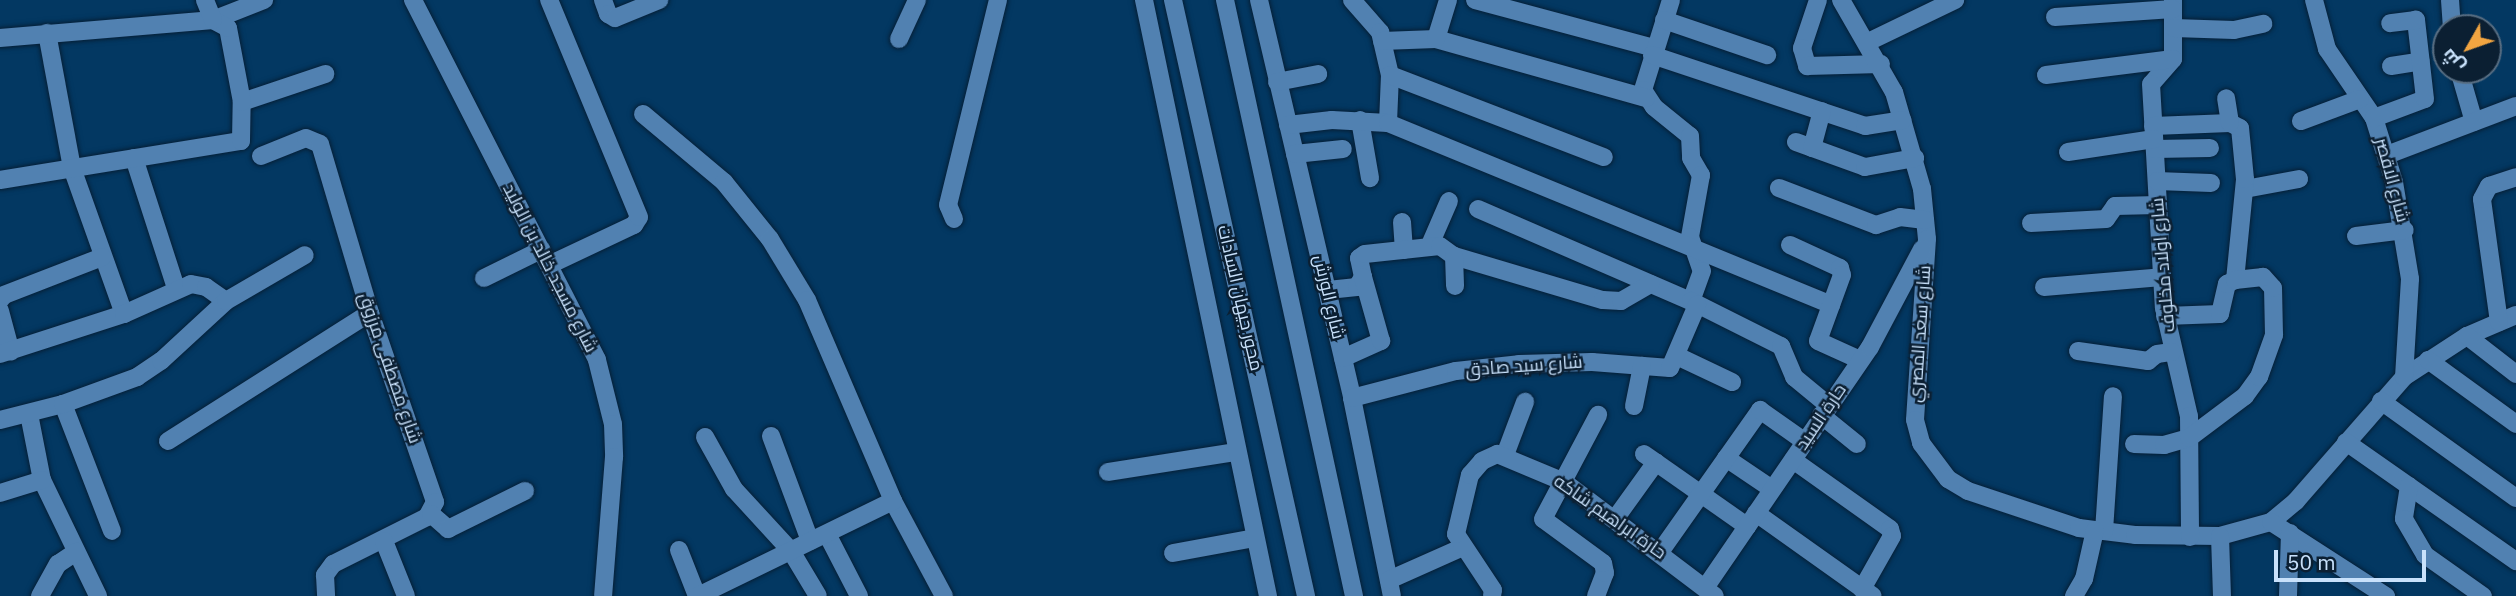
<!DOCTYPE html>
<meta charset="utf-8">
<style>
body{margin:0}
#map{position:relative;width:2516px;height:596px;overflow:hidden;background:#033862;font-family:"IBM Plex Sans",Cairo,sans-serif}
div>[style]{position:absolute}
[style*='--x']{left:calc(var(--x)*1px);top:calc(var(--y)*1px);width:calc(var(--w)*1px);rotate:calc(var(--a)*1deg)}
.roads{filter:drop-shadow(0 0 2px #061f36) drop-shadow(0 0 2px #061f36)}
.minor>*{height:18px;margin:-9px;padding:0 9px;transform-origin:9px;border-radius:9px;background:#5181b1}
.tertiary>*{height:18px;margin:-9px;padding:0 9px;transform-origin:9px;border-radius:9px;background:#5181b1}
.secondary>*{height:18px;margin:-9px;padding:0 9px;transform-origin:9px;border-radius:9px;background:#5181b1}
span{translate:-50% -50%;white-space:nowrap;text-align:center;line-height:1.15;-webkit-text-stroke:5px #0b1f32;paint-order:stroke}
.street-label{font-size:18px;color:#c8e1fb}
.north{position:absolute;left:2432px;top:14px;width:70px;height:70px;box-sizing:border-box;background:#0b1f32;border:2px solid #576d82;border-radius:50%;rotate:230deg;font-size:19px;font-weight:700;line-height:28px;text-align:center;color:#c8e1fb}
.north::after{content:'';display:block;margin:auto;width:24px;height:32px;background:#f2a541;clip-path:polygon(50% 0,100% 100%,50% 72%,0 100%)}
.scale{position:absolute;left:2274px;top:550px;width:152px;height:32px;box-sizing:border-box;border:4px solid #c8e1fb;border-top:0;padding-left:9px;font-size:21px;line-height:24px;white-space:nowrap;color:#c8e1fb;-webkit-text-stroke:5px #0b1f32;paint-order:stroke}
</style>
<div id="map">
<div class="roads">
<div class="minor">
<div style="--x:413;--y:0;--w:404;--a:62.9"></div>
<div style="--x:597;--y:360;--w:66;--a:76"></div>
<div style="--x:613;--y:424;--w:33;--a:88"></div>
<div style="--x:614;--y:457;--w:139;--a:94.5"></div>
<div style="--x:603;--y:0;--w:15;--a:70"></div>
<div style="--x:608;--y:14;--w:8;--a:30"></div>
<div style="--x:615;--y:18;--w:48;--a:-22.2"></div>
<div style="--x:1259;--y:0;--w:409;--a:76.8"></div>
<div style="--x:1352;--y:398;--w:202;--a:78.6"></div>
<div style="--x:1352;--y:0;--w:43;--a:48.8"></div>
<div style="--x:1380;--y:32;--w:44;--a:76.9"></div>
<div style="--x:1390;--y:75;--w:48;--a:92.4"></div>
<div style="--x:1475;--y:0;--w:185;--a:15"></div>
<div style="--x:1671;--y:0;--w:94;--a:107.3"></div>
<div style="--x:1643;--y:90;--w:20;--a:57"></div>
<div style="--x:1654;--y:107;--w:46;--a:38.9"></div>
<div style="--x:1690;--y:136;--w:22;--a:87"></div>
<div style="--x:1691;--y:158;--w:20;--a:60"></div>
<div style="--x:1701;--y:175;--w:63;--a:100.1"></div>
<div style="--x:1690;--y:237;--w:36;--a:71"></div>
<div style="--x:1702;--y:271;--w:32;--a:110"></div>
<div style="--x:1818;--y:0;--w:51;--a:108.4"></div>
<div style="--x:1802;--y:48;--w:19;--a:74"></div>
<div style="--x:1807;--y:66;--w:74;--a:-1.5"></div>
<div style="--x:1841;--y:0;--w:106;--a:60.1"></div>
<div style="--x:1894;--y:92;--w:101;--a:73.9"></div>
<div style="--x:1922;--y:189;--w:50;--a:84.3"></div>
<div style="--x:1927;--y:239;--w:181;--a:93.8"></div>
<div style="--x:1915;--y:420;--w:24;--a:75"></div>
<div style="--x:1921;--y:443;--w:45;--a:53.1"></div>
<div style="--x:1948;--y:479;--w:23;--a:31"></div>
<div style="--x:1968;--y:491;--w:117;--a:18.4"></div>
<div style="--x:2079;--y:528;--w:56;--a:7.1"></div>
<div style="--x:2135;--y:535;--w:85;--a:0.7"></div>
<div style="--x:2220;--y:536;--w:53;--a:-15.4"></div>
<div style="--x:2271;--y:522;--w:33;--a:-40"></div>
<div style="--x:2296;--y:501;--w:164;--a:-48.9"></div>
<div style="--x:2404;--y:377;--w:75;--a:-33.1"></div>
<div style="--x:2467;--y:336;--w:53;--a:-23.2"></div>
<div style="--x:2173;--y:0;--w:59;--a:90"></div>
<div style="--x:2173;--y:59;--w:33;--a:131"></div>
<div style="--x:2151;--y:84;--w:224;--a:86.7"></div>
<div style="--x:2164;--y:308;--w:111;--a:77"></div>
<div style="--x:2189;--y:416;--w:121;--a:89.5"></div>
<div style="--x:2314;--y:0;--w:51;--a:75.1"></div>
<div style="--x:2327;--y:49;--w:83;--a:55.7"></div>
<div style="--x:2374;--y:118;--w:67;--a:72.6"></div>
<div style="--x:2394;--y:182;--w:98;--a:80.6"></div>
<div style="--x:2410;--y:279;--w:98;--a:93.5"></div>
<div style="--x:2450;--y:0;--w:28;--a:86"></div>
<div style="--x:2055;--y:17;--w:118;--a:-3.9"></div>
<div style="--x:1664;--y:20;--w:109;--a:18.8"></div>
<div style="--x:2174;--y:28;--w:60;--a:1.9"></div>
<div style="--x:2234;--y:30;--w:30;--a:-12"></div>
<div style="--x:47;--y:33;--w:137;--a:79.5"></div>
<div style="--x:72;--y:168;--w:155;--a:70.4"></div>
<div style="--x:0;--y:38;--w:214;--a:-4.8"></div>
<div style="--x:213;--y:20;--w:55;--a:-21.4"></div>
<div style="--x:899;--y:39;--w:43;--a:-65.2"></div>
<div style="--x:1436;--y:39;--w:218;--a:15.7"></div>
<div style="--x:1382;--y:41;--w:54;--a:-2.1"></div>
<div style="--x:1436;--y:39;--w:41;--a:-72.9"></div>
<div style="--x:1868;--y:42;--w:97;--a:-25.8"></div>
<div style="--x:1652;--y:55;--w:225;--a:18.4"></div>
<div style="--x:1865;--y:126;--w:38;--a:-9"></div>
<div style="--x:2391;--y:66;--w:30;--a:-9"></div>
<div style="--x:2459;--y:70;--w:54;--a:73.9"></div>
<div style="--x:1390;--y:75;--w:229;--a:21"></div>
<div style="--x:2046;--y:75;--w:128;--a:-7.2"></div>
<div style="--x:1277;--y:82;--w:42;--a:-11"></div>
<div style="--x:242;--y:102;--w:88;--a:-18.6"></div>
<div style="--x:643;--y:114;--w:106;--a:40"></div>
<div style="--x:724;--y:182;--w:73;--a:51.1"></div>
<div style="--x:770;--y:239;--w:71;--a:58.8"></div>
<div style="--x:807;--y:300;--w:219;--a:66.8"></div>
<div style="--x:893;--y:501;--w:108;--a:61.8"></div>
<div style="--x:2374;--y:118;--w:54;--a:-20.4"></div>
<div style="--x:2425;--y:99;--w:80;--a:-96.5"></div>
<div style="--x:2416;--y:20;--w:26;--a:173"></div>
<div style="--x:1360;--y:120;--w:59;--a:80.2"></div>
<div style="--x:2301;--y:121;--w:63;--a:-20.4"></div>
<div style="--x:1288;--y:125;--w:44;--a:-6.5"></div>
<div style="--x:1332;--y:120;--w:56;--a:3.1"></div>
<div style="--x:1388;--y:123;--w:479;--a:22.3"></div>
<div style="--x:2153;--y:126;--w:77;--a:-2.2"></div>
<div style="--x:1796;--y:142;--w:73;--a:19.9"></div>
<div style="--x:1865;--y:167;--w:51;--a:-10.2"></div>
<div style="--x:1812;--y:148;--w:38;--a:-75"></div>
<div style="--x:2155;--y:149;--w:55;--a:-1"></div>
<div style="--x:2068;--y:152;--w:87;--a:-8.6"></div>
<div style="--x:1295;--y:154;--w:48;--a:-5.9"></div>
<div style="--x:2387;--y:155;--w:138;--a:-20.8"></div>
<div style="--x:261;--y:156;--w:48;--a:-21.8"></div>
<div style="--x:306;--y:138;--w:15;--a:23"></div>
<div style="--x:320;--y:144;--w:176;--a:73.5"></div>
<div style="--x:370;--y:313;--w:200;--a:71"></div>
<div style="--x:435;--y:502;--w:17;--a:118"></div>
<div style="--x:427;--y:517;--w:105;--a:153.4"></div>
<div style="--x:333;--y:564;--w:14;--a:126"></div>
<div style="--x:325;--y:575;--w:21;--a:87"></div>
<div style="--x:134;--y:158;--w:137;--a:72.1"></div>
<div style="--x:0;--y:180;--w:244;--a:-9.2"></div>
<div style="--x:241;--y:141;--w:39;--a:-89"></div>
<div style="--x:242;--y:102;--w:75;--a:-100.7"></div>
<div style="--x:228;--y:28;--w:17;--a:-152"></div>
<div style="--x:213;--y:20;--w:22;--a:-112"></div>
<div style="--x:2157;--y:181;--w:54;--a:2.1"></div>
<div style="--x:1779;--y:188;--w:104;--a:20.9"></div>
<div style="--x:1876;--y:225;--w:25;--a:-18"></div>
<div style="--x:1900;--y:217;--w:25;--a:7"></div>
<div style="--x:2245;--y:189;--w:55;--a:-10.5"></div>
<div style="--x:1478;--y:209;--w:232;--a:23.4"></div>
<div style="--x:1691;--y:301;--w:101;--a:26.6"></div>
<div style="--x:1781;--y:346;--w:34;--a:67"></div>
<div style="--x:1794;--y:377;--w:44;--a:39.5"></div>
<div style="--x:954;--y:219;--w:15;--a:-113"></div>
<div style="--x:948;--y:205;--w:211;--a:-76.3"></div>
<div style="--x:1402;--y:222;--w:28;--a:86"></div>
<div style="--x:2031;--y:223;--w:75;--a:-3.1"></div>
<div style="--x:2106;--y:219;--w:16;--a:-55"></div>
<div style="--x:2115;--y:206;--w:43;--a:-1.3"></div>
<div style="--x:2356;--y:236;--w:49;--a:-7"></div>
<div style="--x:1790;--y:245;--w:55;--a:24.7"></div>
<div style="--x:1840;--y:268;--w:7;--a:74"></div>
<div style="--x:1842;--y:275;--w:70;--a:110"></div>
<div style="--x:1818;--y:341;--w:46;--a:24.3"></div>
<div style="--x:1429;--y:247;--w:50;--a:-66.5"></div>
<div style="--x:1454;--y:256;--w:155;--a:16.5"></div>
<div style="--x:1603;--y:300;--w:18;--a:3"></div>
<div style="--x:1621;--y:301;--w:34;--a:-30"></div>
<div style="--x:549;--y:265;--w:94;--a:-25.2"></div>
<div style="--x:634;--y:225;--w:9;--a:-58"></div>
<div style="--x:639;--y:217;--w:235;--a:-112.5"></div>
<div style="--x:484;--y:278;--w:64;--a:-26.2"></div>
<div style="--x:2044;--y:287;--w:118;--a:-4.8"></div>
<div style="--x:1328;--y:290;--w:29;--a:-6"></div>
<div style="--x:1357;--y:287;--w:12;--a:-59"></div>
<div style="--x:1363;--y:277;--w:19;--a:-102"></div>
<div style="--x:1359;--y:258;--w:7;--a:-34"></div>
<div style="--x:1365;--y:254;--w:75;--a:-6.1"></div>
<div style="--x:1440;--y:246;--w:17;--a:36"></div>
<div style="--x:1454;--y:256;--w:30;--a:88"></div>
<div style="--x:0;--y:300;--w:6;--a:-51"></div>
<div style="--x:4;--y:295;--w:105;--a:-21.2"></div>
<div style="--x:0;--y:311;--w:42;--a:75"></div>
<div style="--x:2165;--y:316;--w:55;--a:-2.1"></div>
<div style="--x:2220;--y:314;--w:31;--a:-77"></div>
<div style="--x:2227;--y:284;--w:9;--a:-27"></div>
<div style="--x:2235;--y:280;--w:101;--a:-84.3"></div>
<div style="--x:2245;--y:179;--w:51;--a:-95.6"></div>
<div style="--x:2240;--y:128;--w:11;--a:-153"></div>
<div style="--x:2230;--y:123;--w:25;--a:-99"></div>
<div style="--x:2499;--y:322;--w:124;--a:-97.9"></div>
<div style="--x:2482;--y:199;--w:15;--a:-62"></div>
<div style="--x:2489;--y:186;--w:28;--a:-18"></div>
<div style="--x:2467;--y:336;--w:62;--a:37.8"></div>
<div style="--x:2078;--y:351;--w:71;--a:8.1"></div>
<div style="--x:2148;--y:361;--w:11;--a:-38"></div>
<div style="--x:2157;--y:354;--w:15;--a:-8"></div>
<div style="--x:0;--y:354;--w:130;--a:-17.9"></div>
<div style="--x:124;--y:314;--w:73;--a:-24.1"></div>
<div style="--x:191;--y:284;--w:15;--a:11"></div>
<div style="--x:206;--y:287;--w:24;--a:35"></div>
<div style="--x:1677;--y:356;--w:61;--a:25.3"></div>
<div style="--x:1343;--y:358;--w:42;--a:-24.1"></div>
<div style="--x:1381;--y:341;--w:66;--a:-105.7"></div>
<div style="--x:2428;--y:360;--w:109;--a:36"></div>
<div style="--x:1352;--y:398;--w:107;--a:-14.6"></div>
<div style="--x:1456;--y:371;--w:63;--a:-6.3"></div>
<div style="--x:1519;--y:364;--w:73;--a:-1.6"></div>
<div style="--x:1592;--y:362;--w:78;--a:4.4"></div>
<div style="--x:1670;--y:368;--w:69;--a:-66.8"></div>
<div style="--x:2381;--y:401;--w:166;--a:35.7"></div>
<div style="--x:63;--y:404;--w:136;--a:68.9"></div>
<div style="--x:1634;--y:406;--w:41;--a:-78.7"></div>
<div style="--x:29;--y:414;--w:67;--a:78.9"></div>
<div style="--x:42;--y:480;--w:129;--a:64.2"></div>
<div style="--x:1821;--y:415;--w:46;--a:38.9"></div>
<div style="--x:0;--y:420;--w:65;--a:-14.3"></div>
<div style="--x:63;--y:404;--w:79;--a:-20"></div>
<div style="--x:137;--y:377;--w:29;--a:-34"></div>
<div style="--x:161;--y:361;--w:88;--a:-42.7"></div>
<div style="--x:226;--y:301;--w:91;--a:-30.2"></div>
<div style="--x:771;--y:436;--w:112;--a:69.6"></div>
<div style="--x:705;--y:437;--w:60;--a:60.9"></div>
<div style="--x:734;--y:489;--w:84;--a:47.4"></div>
<div style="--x:791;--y:551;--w:52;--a:59"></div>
<div style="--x:168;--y:441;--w:239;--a:-32.4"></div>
<div style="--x:2346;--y:442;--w:208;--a:35"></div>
<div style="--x:2134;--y:444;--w:30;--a:2"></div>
<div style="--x:2164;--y:445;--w:26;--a:-16"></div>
<div style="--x:2189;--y:438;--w:70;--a:-36.9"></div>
<div style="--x:2245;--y:396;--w:24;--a:-54"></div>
<div style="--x:2259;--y:377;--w:45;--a:-70.3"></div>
<div style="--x:2274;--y:335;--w:47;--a:-91.2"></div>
<div style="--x:2273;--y:288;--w:15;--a:-132"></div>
<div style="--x:2263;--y:277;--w:28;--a:174"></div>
<div style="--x:1644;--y:454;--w:126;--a:35"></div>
<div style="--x:1505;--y:455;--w:57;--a:-69.3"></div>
<div style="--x:1726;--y:458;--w:55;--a:34"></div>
<div style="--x:1793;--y:460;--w:119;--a:35.4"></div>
<div style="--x:1890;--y:529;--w:7;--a:74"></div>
<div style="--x:1892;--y:536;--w:61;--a:119.5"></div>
<div style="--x:1108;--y:472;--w:129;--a:-8.9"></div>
<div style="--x:2409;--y:486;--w:33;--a:99"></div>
<div style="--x:2404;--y:519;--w:42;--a:59.7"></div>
<div style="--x:2425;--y:555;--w:71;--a:35.3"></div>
<div style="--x:0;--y:493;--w:44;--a:-17.2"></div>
<div style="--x:1756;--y:513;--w:143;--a:35.4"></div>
<div style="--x:431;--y:514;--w:23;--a:41"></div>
<div style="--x:448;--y:529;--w:86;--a:-26.3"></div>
<div style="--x:1615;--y:519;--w:70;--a:-54.3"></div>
<div style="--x:2271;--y:522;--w:137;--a:32.8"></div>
<div style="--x:2104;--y:531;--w:135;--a:-86.2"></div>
<div style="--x:827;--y:534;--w:70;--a:62.7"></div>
<div style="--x:2220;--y:536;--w:60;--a:88.1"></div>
<div style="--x:384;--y:541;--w:59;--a:68.2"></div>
<div style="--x:679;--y:550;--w:49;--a:68.6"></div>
<div style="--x:1660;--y:552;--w:174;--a:-54.8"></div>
<div style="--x:1760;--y:410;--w:54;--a:35.2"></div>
<div style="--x:1173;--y:553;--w:83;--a:-10.4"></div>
<div style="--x:1389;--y:580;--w:79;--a:-24"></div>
<div style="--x:1705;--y:588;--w:292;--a:-55.6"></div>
<div style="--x:1870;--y:347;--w:111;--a:-62"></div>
<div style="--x:40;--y:596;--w:37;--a:-61"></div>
<div style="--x:58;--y:564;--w:22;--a:-34"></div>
<div style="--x:698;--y:596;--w:217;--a:-26"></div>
<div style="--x:1492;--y:596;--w:6;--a:-81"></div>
<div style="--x:1493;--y:590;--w:67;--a:-123.5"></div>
<div style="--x:1456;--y:534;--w:61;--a:-76.7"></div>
<div style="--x:1470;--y:475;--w:18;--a:-49"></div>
<div style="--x:1482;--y:461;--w:17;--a:-25"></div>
<div style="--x:1497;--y:454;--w:73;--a:22.7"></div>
<div style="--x:1564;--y:482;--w:189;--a:37.1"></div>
<div style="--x:1596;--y:596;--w:25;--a:-69"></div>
<div style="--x:1605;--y:573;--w:10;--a:-101"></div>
<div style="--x:1603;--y:563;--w:74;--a:-143.7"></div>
<div style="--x:1543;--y:519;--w:118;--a:-62.1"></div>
<div style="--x:2074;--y:596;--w:20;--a:-60"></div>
<div style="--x:2084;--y:579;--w:50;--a:-77.3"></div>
<div style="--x:2288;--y:596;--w:63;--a:-88.2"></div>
</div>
<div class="tertiary">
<div style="--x:1144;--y:0;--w:609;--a:78.25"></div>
</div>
<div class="secondary">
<div style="--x:1173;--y:0;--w:611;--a:77.42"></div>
<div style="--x:1225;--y:0;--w:610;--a:77.79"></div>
</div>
</div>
<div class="street-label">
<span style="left:2392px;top:180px;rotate:75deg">شارع الاقصر</span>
<span style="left:2163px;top:265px;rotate:-95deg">شارع اولاد مخلوف</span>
<span style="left:550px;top:268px;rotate:63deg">شارع مسجد خالد بن الوليد</span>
<span style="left:1329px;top:297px;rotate:77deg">شارع الورش</span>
<span style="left:1240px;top:298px;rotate:77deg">محور جيهان السادات</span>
<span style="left:1920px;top:334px;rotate:-86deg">شارع سعد المصري</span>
<span style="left:1524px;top:366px;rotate:-4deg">شارع سيد صادق</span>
<span style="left:390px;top:368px;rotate:71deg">شارع مصطفى مرزوق</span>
<span style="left:1821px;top:417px;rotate:-56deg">حارة السيد</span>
<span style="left:1610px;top:517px;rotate:35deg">حارة ابراهيم شاكه</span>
</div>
<div class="north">ش</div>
<div class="scale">50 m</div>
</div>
